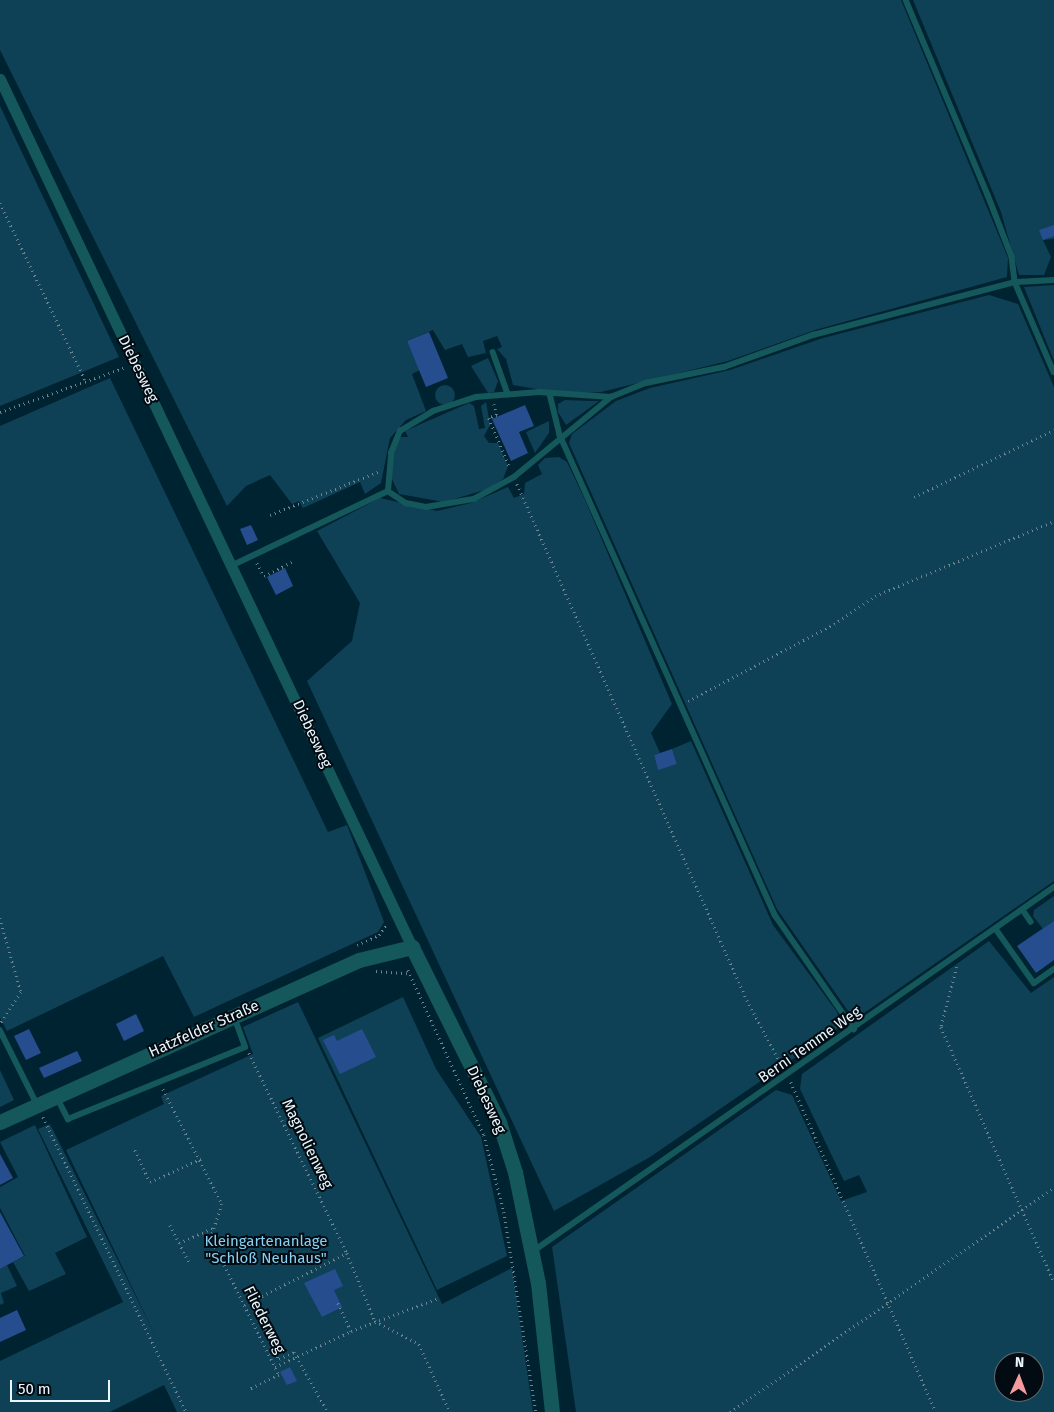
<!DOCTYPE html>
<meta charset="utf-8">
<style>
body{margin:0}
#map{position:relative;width:1054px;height:1412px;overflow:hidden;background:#002332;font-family:"Fira Sans",sans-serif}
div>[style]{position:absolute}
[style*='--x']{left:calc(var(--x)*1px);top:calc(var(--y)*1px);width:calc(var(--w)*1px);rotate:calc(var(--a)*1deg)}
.green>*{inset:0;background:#0e4155}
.round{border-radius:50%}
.building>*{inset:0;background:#264e8f}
.path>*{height:2.5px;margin-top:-1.25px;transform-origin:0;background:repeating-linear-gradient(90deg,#6d8590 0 1px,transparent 0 5px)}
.service>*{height:5.5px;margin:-2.75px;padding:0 2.75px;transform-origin:2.75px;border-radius:2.75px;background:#15585b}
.minor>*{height:11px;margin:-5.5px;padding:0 5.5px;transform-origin:5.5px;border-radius:5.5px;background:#15585b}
.tertiary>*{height:15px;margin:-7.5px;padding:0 7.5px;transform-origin:7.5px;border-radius:7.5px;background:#15585b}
span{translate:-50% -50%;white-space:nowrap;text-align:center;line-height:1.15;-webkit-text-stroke:4px #010b11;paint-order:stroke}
.street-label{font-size:15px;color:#ebf7fd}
.park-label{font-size:15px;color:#88d1f4}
.north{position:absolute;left:994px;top:1352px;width:50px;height:50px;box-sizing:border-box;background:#010b11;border:1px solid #5f696f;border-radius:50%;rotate:2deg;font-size:14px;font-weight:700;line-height:20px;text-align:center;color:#ebf7fd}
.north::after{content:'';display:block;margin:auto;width:18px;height:22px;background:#f59b9d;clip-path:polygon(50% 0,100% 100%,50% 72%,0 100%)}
.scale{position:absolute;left:10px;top:1380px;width:100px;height:22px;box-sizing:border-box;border:2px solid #ebf7fd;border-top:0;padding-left:6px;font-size:15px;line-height:18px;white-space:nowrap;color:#ebf7fd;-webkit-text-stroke:4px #010b11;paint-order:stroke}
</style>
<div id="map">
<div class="green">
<div style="clip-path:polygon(0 0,901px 0,1008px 258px,1007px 277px,815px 330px,728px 361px,601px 392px,566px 394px,513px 385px,506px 359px,497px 349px,502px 347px,497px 336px,483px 341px,486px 353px,468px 357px,462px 344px,445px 350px,433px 330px,407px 341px,420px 370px,412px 374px,426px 411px,406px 420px,390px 438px,381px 483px,365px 494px,360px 482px,303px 508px,299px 501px,292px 504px,270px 475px,246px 486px,227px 506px,0 50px)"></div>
<div style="clip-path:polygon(913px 0,1054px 0,1054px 239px,1043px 240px,1051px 257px,1044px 275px,1019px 275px,1001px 212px)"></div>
<div style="clip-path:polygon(0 106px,119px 357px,0 406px)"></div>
<div style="clip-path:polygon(1054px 285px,1054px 361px,1024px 287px)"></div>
<div style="clip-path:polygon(989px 295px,1018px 304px,1054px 387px,1054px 881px,861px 1015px,848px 1011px,777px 909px,569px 443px,572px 434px,616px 401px,650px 388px,730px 370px,823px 338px)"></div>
<div style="clip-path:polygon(488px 358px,498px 381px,494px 392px,488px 393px,471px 366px)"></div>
<div style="clip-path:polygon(110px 378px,328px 832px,347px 825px,384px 922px,378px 932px,194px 1017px,163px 956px,7px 1031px,0 1018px,0 426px)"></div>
<div class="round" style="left:435px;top:385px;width:20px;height:20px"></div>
<div style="clip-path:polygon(565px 400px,591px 401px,599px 401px,566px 425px,558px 412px,558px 404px)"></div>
<div style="clip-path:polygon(486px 402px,490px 425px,484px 436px,489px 443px,498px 443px,508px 466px,503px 479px,488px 489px,444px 502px,399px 494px,391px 477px,395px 448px,399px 437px,408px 437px,405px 431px,469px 403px,474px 406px,479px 429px,485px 428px,481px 406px)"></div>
<div style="clip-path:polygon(549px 421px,549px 433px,535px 453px,526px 432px)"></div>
<div style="clip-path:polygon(559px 457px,567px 462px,585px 500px,672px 704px,651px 733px,660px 753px,654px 755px,658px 769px,677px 764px,672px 749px,691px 741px,773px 925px,837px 1012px,841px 1026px,650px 1157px,554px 1211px,307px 681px,352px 641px,360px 603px,317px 531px,380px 498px,437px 511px,471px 503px,508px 487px,514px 498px,524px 494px,525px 483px,542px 474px,538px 465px,545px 458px)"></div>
<div style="clip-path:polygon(1054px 896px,1054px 921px,1043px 929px,1033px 916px,1034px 910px)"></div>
<div style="clip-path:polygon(evenodd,989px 941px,1031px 993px,1054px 977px,1054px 1412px,576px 1412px,552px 1247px,776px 1090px,792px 1095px,841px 1201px,867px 1192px,859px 1175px,844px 1181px,800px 1089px,802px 1074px,989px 941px,1004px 1362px,1034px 1362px,1034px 1392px,1004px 1392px,1004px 1362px)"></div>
<div style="clip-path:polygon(403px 997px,436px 1069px,481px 1137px,507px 1256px,437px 1290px,318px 1038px)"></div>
<div style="clip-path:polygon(298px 1002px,442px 1304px,512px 1268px,533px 1412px,177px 1412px,164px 1385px,110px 1412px,0 1412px,0 1361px,123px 1302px,38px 1129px,50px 1124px,157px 1339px,66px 1150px,164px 1104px,161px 1096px,253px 1054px,243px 1027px)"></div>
<div style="clip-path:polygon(0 1070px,14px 1100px,0 1107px)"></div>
<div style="clip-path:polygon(35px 1125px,87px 1237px,55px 1253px,66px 1274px,29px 1291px,13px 1262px,25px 1256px,0 1208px,0 1187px,18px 1177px,0 1142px)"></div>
<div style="clip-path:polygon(7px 1265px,17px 1286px,1px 1293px,4px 1303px,0 1305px,0 1269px)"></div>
</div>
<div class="building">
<div style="clip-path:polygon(1054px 225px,1054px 236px,1043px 240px,1039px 230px)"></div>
<div style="clip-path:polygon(429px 332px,448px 378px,426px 387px,407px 341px)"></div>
<div style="clip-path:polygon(525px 405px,534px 426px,519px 432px,528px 453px,511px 461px,492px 419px)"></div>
<div style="clip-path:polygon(251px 525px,258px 540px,247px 545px,240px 529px)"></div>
<div style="clip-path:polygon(285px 568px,293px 586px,276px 595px,267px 577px)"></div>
<div style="clip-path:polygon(672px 749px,677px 764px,658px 770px,654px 755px)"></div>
<div style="clip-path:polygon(1054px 921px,1054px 960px,1036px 973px,1017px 946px)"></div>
<div style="clip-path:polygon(136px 1014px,144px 1031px,124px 1041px,116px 1024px)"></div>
<div style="clip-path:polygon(29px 1029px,41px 1053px,26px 1060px,14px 1036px)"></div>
<div style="clip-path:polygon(362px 1029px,376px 1057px,340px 1074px,323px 1040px,334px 1035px,337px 1041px)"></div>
<div style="clip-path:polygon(77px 1051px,82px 1061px,44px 1078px,39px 1068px)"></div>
<div style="clip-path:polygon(0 1154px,13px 1178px,0 1185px)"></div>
<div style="clip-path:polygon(0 1212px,24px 1256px,0 1269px)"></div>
<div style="clip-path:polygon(335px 1269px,343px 1286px,334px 1290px,342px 1307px,322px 1317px,304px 1283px)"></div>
<div style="clip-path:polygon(17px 1310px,26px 1330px,0 1342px,0 1318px)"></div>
<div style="clip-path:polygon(290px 1367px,297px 1381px,287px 1385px,280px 1372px)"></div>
</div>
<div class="path">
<div style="--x:0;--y:203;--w:196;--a:64.3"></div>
<div style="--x:494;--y:404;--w:11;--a:75"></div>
<div style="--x:497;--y:415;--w:9;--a:159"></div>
<div style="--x:489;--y:418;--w:54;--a:67.2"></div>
<div style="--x:0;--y:412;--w:134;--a:-19.7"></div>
<div style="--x:517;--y:484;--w:565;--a:65.98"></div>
<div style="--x:747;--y:1000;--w:75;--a:62.1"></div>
<div style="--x:914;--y:497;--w:155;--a:-25.6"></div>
<div style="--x:270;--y:515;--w:118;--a:-21.8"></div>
<div style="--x:257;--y:563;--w:15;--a:62"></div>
<div style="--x:264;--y:576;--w:31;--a:-27"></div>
<div style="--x:688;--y:701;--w:165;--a:-27.8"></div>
<div style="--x:834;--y:624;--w:50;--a:-34.3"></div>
<div style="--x:875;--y:596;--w:194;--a:-22.7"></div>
<div style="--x:0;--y:918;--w:77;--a:74.2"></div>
<div style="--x:21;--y:992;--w:37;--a:123"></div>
<div style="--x:357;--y:945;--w:24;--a:-24"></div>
<div style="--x:379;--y:935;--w:14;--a:-56"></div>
<div style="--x:957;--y:967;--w:62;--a:104.9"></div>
<div style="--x:941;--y:1027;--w:279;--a:66.1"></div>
<div style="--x:408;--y:970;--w:182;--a:65.3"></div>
<div style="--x:484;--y:1135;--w:80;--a:75.4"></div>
<div style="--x:504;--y:1212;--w:203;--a:80.9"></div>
<div style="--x:376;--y:971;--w:31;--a:4"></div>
<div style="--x:249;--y:1053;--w:223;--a:63.9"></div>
<div style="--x:347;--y:1253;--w:74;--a:67.6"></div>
<div style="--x:375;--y:1321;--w:50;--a:27.6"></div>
<div style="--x:419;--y:1344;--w:75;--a:65.5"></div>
<div style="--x:791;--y:1082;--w:360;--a:66.3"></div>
<div style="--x:163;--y:1089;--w:129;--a:62.8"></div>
<div style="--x:222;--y:1204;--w:36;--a:108"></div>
<div style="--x:211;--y:1238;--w:153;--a:63.6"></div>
<div style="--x:279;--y:1375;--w:32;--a:154"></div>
<div style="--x:43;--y:1117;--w:328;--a:64.1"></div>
<div style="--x:135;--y:1150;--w:35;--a:65"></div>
<div style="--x:150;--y:1182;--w:56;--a:-24.3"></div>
<div style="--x:170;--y:1225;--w:42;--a:62.8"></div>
<div style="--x:179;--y:1243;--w:39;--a:-24"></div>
<div style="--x:338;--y:1303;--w:31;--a:65"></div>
<div style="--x:244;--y:1305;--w:115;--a:-26.8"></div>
<div style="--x:266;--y:1329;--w:33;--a:67"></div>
<div style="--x:279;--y:1359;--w:17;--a:-25"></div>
<div style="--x:294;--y:1352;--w:69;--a:60.5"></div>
<div style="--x:275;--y:1367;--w:84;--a:-25.3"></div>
<div style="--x:351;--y:1331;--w:94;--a:-20.6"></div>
<div style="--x:730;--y:1412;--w:394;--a:-34.7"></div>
</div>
<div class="service">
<div style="--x:906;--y:0;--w:212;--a:67.2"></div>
<div style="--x:988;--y:195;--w:66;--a:68.8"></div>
<div style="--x:1012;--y:257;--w:25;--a:83"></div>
<div style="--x:1015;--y:282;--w:39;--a:-3"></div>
<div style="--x:493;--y:352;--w:45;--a:70.3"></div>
<div style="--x:550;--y:394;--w:42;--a:76.3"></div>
<div style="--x:560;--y:435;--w:526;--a:65.87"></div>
<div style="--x:775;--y:915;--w:139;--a:55.3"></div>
<div style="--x:388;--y:491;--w:22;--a:34"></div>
<div style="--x:406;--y:503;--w:20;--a:11"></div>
<div style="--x:426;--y:507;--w:49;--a:-9.5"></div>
<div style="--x:474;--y:499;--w:46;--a:-28.8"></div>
<div style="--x:514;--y:477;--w:126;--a:-39.5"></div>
<div style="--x:233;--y:565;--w:172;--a:-25.5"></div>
<div style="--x:388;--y:491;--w:38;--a:-85"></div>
<div style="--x:391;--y:453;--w:24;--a:-68"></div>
<div style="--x:400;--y:431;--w:39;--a:-31"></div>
<div style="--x:433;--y:411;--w:45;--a:-18"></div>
<div style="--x:476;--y:397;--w:63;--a:-4.5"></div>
<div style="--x:539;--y:392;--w:72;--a:4"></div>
<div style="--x:611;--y:397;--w:38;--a:-22"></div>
<div style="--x:646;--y:383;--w:80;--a:-11.6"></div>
<div style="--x:724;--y:367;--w:95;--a:-19.8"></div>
<div style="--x:813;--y:335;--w:209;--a:-14.7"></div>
<div style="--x:1015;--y:282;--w:98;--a:66.6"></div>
<div style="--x:1023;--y:910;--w:14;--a:56"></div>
<div style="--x:996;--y:929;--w:66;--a:54.9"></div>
<div style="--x:1034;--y:983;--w:24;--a:-35"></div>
<div style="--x:0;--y:1030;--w:83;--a:63.4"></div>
<div style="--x:57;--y:1097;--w:25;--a:63"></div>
<div style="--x:68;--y:1119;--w:191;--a:-22.1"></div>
<div style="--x:245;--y:1047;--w:32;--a:-110"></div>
<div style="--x:532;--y:1252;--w:637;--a:-34.96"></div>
</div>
<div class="minor">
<div style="--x:0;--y:79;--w:961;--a:64.61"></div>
</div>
<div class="tertiary">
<div style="--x:0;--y:1122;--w:394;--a:-24.3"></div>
<div style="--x:359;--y:960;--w:55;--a:-13.8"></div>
<div style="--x:412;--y:947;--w:195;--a:63.6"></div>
<div style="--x:499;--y:1122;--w:52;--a:72.3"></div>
<div style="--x:515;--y:1172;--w:113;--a:78.3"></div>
<div style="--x:538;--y:1283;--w:130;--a:83.8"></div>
</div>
<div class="street-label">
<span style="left:138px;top:369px;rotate:64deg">Diebesweg</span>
<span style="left:312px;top:734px;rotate:65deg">Diebesweg</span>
<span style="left:204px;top:1029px;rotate:-24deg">Hatzfelder Straße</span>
<span style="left:810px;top:1045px;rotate:-35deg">Berni Temme Weg</span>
<span style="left:486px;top:1100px;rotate:65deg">Diebesweg</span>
<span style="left:307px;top:1144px;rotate:64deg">Magnolienweg</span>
<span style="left:264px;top:1320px;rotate:63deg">Fliederweg</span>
</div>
<div class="park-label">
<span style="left:266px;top:1250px">Kleingartenanlage<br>"Schloß Neuhaus"</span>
</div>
<div class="north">N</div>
<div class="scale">50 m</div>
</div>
